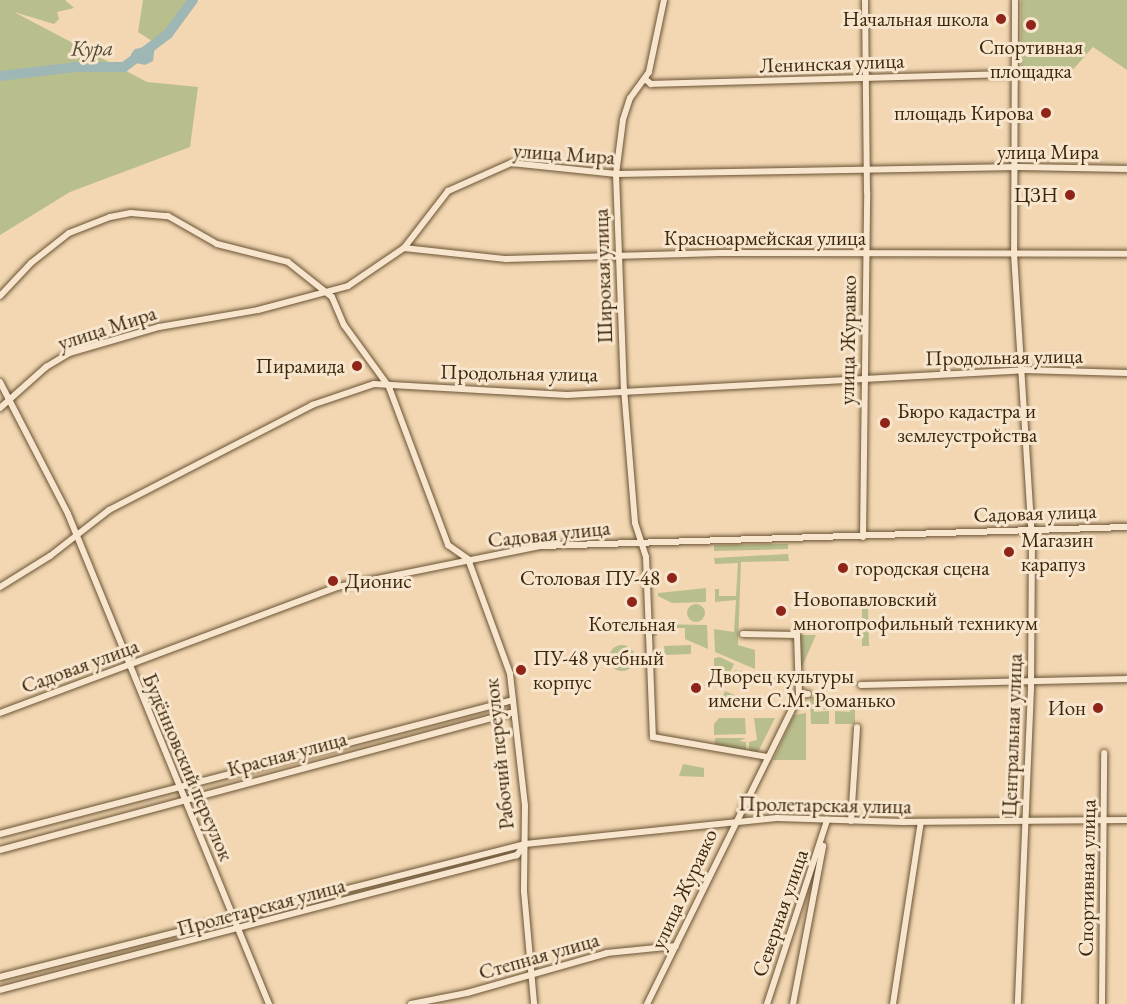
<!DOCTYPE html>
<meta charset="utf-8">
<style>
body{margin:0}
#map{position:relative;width:1127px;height:1004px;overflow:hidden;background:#f2d7b2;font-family:"EB Garamond",serif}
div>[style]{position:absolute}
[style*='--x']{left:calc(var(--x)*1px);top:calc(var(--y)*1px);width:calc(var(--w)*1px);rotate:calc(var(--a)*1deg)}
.green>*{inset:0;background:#b9be8d}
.round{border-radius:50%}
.water>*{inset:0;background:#9eb7b5}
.river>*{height:10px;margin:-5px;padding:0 5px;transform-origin:5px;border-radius:5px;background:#9eb7b5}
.roads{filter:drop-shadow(0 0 2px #6a5334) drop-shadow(0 0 2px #6a5334)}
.minor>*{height:6px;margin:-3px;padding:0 3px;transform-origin:3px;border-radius:3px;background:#f7e5cd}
.dots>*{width:16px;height:16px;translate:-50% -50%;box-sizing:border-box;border:3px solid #f7e5cd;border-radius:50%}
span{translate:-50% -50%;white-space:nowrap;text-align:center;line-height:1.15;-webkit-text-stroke:6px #f7e5cd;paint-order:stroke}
.poi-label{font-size:21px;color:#3d270a}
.right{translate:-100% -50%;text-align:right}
.left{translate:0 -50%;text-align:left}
.street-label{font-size:21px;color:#3d270a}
.water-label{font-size:22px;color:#554b35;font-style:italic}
</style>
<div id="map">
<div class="green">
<div style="clip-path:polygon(0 0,65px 0,74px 8px,57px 12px,59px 19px,54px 24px,14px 12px,147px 82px,198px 87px,190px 147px,70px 192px,0 235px)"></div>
<div style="clip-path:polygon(143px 0,195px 0,182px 19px,152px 41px,138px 32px)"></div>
<div style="clip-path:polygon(1021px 0,1127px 0,1127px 70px,1093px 47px,1071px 72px,1021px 72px)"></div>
<div style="clip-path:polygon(788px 544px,788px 549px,714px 551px,714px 545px)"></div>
<div style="clip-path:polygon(788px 554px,789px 561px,741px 562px,738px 645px,755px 650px,755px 669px,715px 652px,714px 629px,734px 632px,736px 600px,715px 602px,715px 589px,719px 589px,719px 596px,736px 596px,738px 563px,715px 564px,714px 558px)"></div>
<div style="clip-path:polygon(706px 588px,706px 602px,672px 603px,658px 596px,658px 593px)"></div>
<div class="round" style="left:687px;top:604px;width:18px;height:18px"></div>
<div style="clip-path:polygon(862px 608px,868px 608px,869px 646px,862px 646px)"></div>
<div style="clip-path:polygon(651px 624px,707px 625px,708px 649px,685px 639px,685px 628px,658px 628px,657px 636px,652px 636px)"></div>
<div style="clip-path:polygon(800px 635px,816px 635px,801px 669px)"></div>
<div style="clip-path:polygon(691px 645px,691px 654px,665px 655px,664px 646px)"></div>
<div class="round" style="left:609px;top:645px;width:26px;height:26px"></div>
<div style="clip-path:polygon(720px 657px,734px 664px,728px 677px,714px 670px,714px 658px)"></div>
<div style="clip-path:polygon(735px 670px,766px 678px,765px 683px,755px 680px,745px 685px,731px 678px)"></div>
<div style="clip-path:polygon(776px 673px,797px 674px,790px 689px,774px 679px)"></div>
<div style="clip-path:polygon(725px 691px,744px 699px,746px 706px,718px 706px)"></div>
<div style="clip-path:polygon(810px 697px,823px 697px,824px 705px,829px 710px,814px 708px,814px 712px,829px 711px,829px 724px,811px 724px)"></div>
<div style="clip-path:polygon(840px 697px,855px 697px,855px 724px,835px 724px,835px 711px,850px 712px,850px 707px,834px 710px,840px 704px)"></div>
<div style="clip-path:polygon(806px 713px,806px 760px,773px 760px,794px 715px)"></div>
<div style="clip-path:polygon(719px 718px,745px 718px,746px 734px,714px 735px,714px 724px)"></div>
<div style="clip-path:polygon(754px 718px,775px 718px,757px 754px,749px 753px,749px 742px,757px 740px)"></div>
<div style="clip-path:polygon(715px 738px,746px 738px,739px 741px,746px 742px,746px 751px,715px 745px)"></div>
<div style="clip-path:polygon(683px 764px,704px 768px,704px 777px,679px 776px)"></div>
</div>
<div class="water">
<div style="clip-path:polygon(155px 45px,153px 61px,145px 65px,132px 62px,131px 54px,135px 49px)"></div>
</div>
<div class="river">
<div style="--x:0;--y:76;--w:77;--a:-6.8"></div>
<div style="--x:76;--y:67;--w:48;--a:0"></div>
<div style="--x:124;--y:67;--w:55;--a:-36.9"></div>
<div style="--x:168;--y:34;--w:42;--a:-53.7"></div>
</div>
<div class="roads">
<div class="minor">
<div style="--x:664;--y:0;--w:74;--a:101.8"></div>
<div style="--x:649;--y:72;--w:32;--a:126"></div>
<div style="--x:630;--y:98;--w:23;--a:108"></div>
<div style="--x:623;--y:120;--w:54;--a:97.4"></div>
<div style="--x:616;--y:174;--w:215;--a:87.9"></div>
<div style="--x:624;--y:389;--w:134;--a:85.3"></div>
<div style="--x:635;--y:523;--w:36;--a:72"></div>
<div style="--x:646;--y:557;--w:180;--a:87.8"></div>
<div style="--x:653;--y:737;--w:117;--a:9.9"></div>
<div style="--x:1015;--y:0;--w:254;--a:90.2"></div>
<div style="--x:1014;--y:254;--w:288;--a:86.4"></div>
<div style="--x:1032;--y:541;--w:148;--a:90.4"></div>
<div style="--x:1031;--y:689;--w:315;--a:92.4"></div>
<div style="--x:645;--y:79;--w:8;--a:40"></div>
<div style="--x:651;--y:84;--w:363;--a:-1.6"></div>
<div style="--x:404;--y:248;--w:103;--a:6.2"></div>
<div style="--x:506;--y:259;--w:214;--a:-1.6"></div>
<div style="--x:720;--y:253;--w:407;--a:0.1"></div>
<div style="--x:0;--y:296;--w:45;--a:-46.8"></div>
<div style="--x:31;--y:263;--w:48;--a:-38.3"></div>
<div style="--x:69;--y:233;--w:44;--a:-21.3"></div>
<div style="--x:110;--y:217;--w:21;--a:-11"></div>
<div style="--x:131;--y:213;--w:37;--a:5"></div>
<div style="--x:168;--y:216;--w:56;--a:29.7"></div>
<div style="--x:217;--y:244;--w:73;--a:14.2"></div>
<div style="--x:288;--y:262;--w:56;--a:38.5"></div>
<div style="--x:332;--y:297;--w:30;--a:67"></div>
<div style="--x:344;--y:325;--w:77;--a:54"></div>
<div style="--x:389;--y:387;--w:169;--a:69.5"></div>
<div style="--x:448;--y:545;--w:24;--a:35"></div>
<div style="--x:468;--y:559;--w:122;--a:69.9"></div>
<div style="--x:510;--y:674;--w:133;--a:83.5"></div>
<div style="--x:525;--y:806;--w:85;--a:90.7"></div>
<div style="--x:524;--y:891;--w:113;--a:84.9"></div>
<div style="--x:0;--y:382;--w:148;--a:62.7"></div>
<div style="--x:68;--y:514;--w:530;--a:67.7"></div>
<div style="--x:0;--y:408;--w:62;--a:-41.7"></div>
<div style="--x:46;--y:367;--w:27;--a:-31"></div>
<div style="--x:69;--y:353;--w:94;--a:-16.1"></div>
<div style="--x:159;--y:327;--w:100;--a:-9.7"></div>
<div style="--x:258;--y:310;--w:93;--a:-14.9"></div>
<div style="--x:348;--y:286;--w:68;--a:-34.2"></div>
<div style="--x:404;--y:248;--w:72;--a:-52.3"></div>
<div style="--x:448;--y:191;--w:69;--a:-24"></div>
<div style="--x:511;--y:163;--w:106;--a:6"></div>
<div style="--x:616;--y:174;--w:404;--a:-1"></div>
<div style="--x:1020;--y:167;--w:107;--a:1.1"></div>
<div style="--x:863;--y:537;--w:345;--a:-89.3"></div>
<div style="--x:867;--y:192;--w:192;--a:-90.6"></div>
<div style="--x:0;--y:587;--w:59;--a:-31.8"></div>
<div style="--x:50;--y:556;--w:75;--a:-37.9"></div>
<div style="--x:109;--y:510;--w:229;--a:-27.3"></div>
<div style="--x:312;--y:405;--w:65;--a:-18.7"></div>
<div style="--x:374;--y:384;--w:193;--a:3.3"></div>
<div style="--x:567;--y:395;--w:458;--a:-3.1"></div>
<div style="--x:1024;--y:370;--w:103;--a:1.7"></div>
<div style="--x:861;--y:685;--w:266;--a:-1.3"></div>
<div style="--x:799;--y:695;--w:9;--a:-6"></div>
<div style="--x:0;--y:713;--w:360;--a:-20.5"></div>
<div style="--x:337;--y:587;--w:208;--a:-11.4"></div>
<div style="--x:541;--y:546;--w:586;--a:-1.86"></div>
<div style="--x:851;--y:821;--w:94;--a:-86.3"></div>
<div style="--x:0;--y:834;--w:530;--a:-14.64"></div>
<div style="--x:525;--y:844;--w:253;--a:-5.9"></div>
<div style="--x:777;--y:818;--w:125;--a:1.8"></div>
<div style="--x:902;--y:822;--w:225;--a:-0.5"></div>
<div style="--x:0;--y:850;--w:532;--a:-15.03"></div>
<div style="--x:0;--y:977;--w:542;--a:-14.22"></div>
<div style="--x:525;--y:844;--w:14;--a:126"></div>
<div style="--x:517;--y:855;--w:534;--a:165.37"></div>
<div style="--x:411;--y:1004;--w:57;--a:-11.1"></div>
<div style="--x:467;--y:993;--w:146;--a:-15.9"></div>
<div style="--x:607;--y:953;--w:69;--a:-5.8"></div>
<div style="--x:647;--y:1004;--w:344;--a:-63.8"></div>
<div style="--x:799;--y:695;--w:60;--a:-91.9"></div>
<div style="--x:797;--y:635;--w:54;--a:-178.9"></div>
<div style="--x:767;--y:1004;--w:194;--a:-71.9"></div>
<div style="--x:793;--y:1004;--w:161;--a:-79.2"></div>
<div style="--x:893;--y:1004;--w:184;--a:-81.3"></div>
<div style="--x:1102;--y:1004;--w:251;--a:-89.5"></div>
</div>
</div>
<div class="dots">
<div style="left:1001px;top:19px;background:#8f2418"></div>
<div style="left:1031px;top:25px;background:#8f2418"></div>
<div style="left:1046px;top:113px;background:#8f2418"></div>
<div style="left:1070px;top:195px;background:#8f2418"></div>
<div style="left:357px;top:366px;background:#8f2418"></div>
<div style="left:885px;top:423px;background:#8f2418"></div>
<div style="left:1009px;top:552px;background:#8f2418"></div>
<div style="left:843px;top:568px;background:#8f2418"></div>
<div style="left:672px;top:578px;background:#8f2418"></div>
<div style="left:333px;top:581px;background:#8f2418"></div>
<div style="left:632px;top:602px;background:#8f2418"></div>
<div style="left:781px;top:611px;background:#8f2418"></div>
<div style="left:521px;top:670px;background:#8f2418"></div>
<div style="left:696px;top:688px;background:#8f2418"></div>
<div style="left:1098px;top:708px;background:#8f2418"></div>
</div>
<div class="poi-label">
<span class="right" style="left:989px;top:19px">Начальная школа</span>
<span style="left:1031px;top:59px">Cпортивная<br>площадка</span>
<span class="right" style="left:1034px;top:113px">площадь Кирова</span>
<span class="right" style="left:1058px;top:195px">ЦЗН</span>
<span class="right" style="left:345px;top:366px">Пирамида</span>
<span class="left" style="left:897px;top:423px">Бюро кадастра и<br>землеустройства</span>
<span class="left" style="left:1021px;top:552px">Магазин<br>карапуз</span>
<span class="left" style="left:855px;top:568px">городская сцена</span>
<span class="right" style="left:660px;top:578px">Столовая ПУ-48</span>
<span class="left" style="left:345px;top:581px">Дионис</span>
<span class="left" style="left:793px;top:611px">Новопавловский<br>многопрофильный техникум</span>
<span style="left:632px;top:624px">Котельная</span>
<span class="left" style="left:533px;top:670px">ПУ-48 учебный<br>корпус</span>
<span class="left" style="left:708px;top:688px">Дворец культуры<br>имени С.М. Романько</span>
<span class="right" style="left:1086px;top:708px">Ион</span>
</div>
<div class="street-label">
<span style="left:832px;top:63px;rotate:-2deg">Ленинская улица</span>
<span style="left:1048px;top:152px">улица Мира</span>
<span style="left:564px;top:154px;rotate:4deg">улица Мира</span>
<span style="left:765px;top:238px">Красноармейская улица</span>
<span style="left:603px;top:276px;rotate:-92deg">Широкая улица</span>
<span style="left:107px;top:328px;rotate:-18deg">улица Мира</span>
<span style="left:848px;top:340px;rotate:-89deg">улица Журавко</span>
<span style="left:1004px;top:357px;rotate:-1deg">Продольная улица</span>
<span style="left:519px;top:373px;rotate:1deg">Продольная улица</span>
<span style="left:1035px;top:513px;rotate:-2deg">Садовая улица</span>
<span style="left:549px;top:534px;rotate:-6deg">Садовая улица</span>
<span style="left:80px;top:666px;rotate:-20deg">Садовая улица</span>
<span style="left:1012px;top:735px;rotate:-88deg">Центральная улица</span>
<span style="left:287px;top:754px;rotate:-15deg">Красная улица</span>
<span style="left:499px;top:754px;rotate:-96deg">Рабочий переулок</span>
<span style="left:188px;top:767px;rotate:67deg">Будённовский переулок</span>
<span style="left:825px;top:805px;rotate:1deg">Пролетарская улица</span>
<span style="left:1087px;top:878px;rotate:-89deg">Спортивная улица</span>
<span style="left:684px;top:889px;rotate:-65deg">улица Журавко</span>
<span style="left:261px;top:907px;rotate:-15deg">Пролетарская улица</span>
<span style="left:780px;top:913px;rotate:-71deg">Северная улица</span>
<span style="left:539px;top:956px;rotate:-16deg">Степная улица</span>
</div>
<div class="water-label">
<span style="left:92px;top:48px;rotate:-1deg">Кура</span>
</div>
</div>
